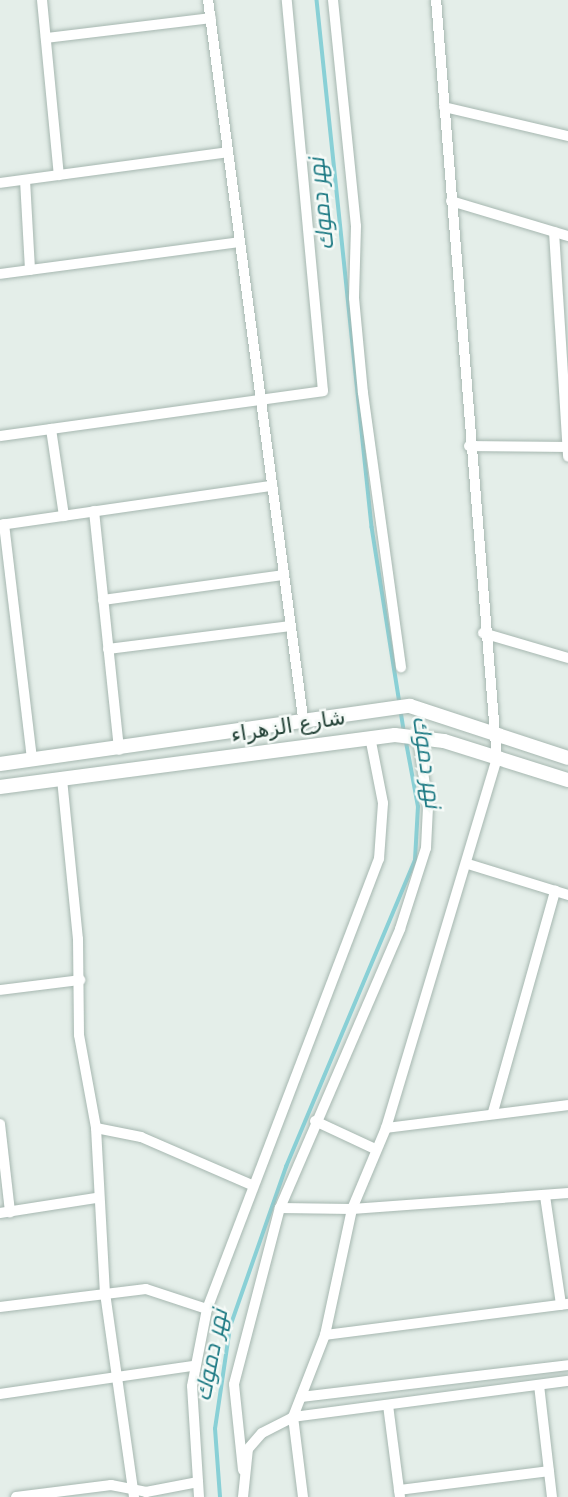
<!DOCTYPE html>
<meta charset="utf-8">
<style>
body{margin:0}
#map{position:relative;width:568px;height:1497px;overflow:hidden;background:#e4eee9;font-family:"DejaVu Sans",Cairo,sans-serif}
div>[style]{position:absolute}
[style*='--x']{left:calc(var(--x)*1px);top:calc(var(--y)*1px);width:calc(var(--w)*1px);rotate:calc(var(--a)*1deg)}
.stream>*{height:3.5px;margin:-1.75px;padding:0 1.75px;transform-origin:1.75px;border-radius:1.75px;background:#89d0d6}
.roads{filter:drop-shadow(0 0 2px #a6b7b0) drop-shadow(0 0 2px #a6b7b0)}
.street>*{height:10px;margin:-5px;padding:0 5px;transform-origin:5px;border-radius:5px;background:#fff}
.secondary>*{height:14px;margin:-7px;padding:0 7px;transform-origin:7px;border-radius:7px;background:#fff}
span{translate:-50% -50%;white-space:nowrap;text-align:center;line-height:1.15;-webkit-text-stroke:5px #f5faf7;paint-order:stroke}
.street-label{font-size:21px;color:#224136}
.water-label{font-size:23px;color:#187781;font-style:italic}
</style>
<div id="map">
<div class="stream">
<div style="--x:317;--y:0;--w:530;--a:84.04"></div>
<div style="--x:372;--y:527;--w:178;--a:81"></div>
<div style="--x:401;--y:711;--w:20;--a:81"></div>
<div style="--x:220;--y:1497;--w:68;--a:-94.2"></div>
<div style="--x:215;--y:1429;--w:103;--a:-81.6"></div>
<div style="--x:230;--y:1327;--w:170;--a:-70.7"></div>
<div style="--x:286;--y:1167;--w:333;--a:-67.2"></div>
<div style="--x:415;--y:860;--w:53;--a:-86.8"></div>
<div style="--x:418;--y:807;--w:66;--a:-100.5"></div>
</div>
<div class="roads">
<div class="street">
<div style="--x:42;--y:0;--w:176;--a:84.5"></div>
<div style="--x:208;--y:0;--w:731;--a:82.46"></div>
<div style="--x:333;--y:0;--w:227;--a:84.2"></div>
<div style="--x:356;--y:226;--w:72;--a:91.6"></div>
<div style="--x:354;--y:298;--w:95;--a:84.6"></div>
<div style="--x:363;--y:393;--w:277;--a:82.1"></div>
<div style="--x:46;--y:38;--w:166;--a:-6.9"></div>
<div style="--x:444;--y:107;--w:127;--a:13.2"></div>
<div style="--x:25;--y:180;--w:90;--a:86.8"></div>
<div style="--x:0;--y:183;--w:230;--a:-7.7"></div>
<div style="--x:451;--y:201;--w:122;--a:16.7"></div>
<div style="--x:554;--y:232;--w:225;--a:86.4"></div>
<div style="--x:0;--y:274;--w:242;--a:-7.6"></div>
<div style="--x:51;--y:429;--w:88;--a:81.5"></div>
<div style="--x:0;--y:436;--w:326;--a:-7.9"></div>
<div style="--x:323;--y:391;--w:393;--a:-95.3"></div>
<div style="--x:469;--y:446;--w:98;--a:0.6"></div>
<div style="--x:94;--y:511;--w:240;--a:84"></div>
<div style="--x:4;--y:524;--w:238;--a:83.2"></div>
<div style="--x:0;--y:525;--w:275;--a:-8.2"></div>
<div style="--x:103;--y:600;--w:183;--a:-7.9"></div>
<div style="--x:483;--y:633;--w:89;--a:16.4"></div>
<div style="--x:108;--y:649;--w:184;--a:-7.2"></div>
<div style="--x:62;--y:779;--w:161;--a:84.3"></div>
<div style="--x:78;--y:939;--w:96;--a:89.4"></div>
<div style="--x:79;--y:1035;--w:95;--a:79.6"></div>
<div style="--x:96;--y:1128;--w:165;--a:86.9"></div>
<div style="--x:105;--y:1293;--w:206;--a:81.9"></div>
<div style="--x:468;--y:864;--w:105;--a:17.2"></div>
<div style="--x:0;--y:990;--w:81;--a:-7.1"></div>
<div style="--x:493;--y:1112;--w:230;--a:-74.3"></div>
<div style="--x:315;--y:1121;--w:66;--a:25"></div>
<div style="--x:0;--y:1124;--w:89;--a:83.5"></div>
<div style="--x:96;--y:1128;--w:46;--a:11.3"></div>
<div style="--x:141;--y:1137;--w:121;--a:23.4"></div>
<div style="--x:386;--y:1128;--w:183;--a:-7.2"></div>
<div style="--x:545;--y:1196;--w:110;--a:81.6"></div>
<div style="--x:280;--y:1208;--w:72;--a:0.8"></div>
<div style="--x:352;--y:1209;--w:217;--a:-4.2"></div>
<div style="--x:0;--y:1213;--w:97;--a:-8.9"></div>
<div style="--x:0;--y:1307;--w:147;--a:-7"></div>
<div style="--x:146;--y:1289;--w:64;--a:18.2"></div>
<div style="--x:325;--y:1335;--w:245;--a:-7.3"></div>
<div style="--x:539;--y:1385;--w:113;--a:83.4"></div>
<div style="--x:0;--y:1394;--w:195;--a:-8.3"></div>
<div style="--x:301;--y:1397;--w:269;--a:-6.8"></div>
<div style="--x:388;--y:1405;--w:93;--a:82.6"></div>
<div style="--x:243;--y:1470;--w:86;--a:-96"></div>
<div style="--x:234;--y:1384;--w:182;--a:-75.4"></div>
<div style="--x:280;--y:1208;--w:304;--a:-66.7"></div>
<div style="--x:400;--y:929;--w:85;--a:-72.2"></div>
<div style="--x:426;--y:848;--w:41;--a:-87.2"></div>
<div style="--x:428;--y:807;--w:72;--a:-98"></div>
<div style="--x:399;--y:1490;--w:151;--a:-7.2"></div>
<div style="--x:16;--y:1497;--w:96;--a:-7.2"></div>
<div style="--x:111;--y:1485;--w:36;--a:11"></div>
<div style="--x:146;--y:1492;--w:53;--a:-10.9"></div>
<div style="--x:199;--y:1497;--w:111;--a:-93.6"></div>
<div style="--x:192;--y:1386;--w:78;--a:-79"></div>
<div style="--x:207;--y:1309;--w:482;--a:-69.1"></div>
<div style="--x:379;--y:859;--w:56;--a:-85.9"></div>
<div style="--x:383;--y:803;--w:67;--a:-101.1"></div>
<div style="--x:243;--y:1497;--w:48;--a:-84.1"></div>
<div style="--x:248;--y:1449;--w:21;--a:-49"></div>
<div style="--x:262;--y:1433;--w:35;--a:-27"></div>
<div style="--x:293;--y:1417;--w:277;--a:-7.5"></div>
<div style="--x:303;--y:1497;--w:81;--a:-97.1"></div>
<div style="--x:293;--y:1417;--w:88;--a:-68.7"></div>
<div style="--x:325;--y:1335;--w:129;--a:-77.9"></div>
<div style="--x:352;--y:1209;--w:88;--a:-67.2"></div>
<div style="--x:386;--y:1128;--w:385;--a:-73.3"></div>
<div style="--x:497;--y:759;--w:761;--a:-94.59"></div>
</div>
<div class="secondary">
<div style="--x:0;--y:764;--w:414;--a:-8.1"></div>
<div style="--x:410;--y:706;--w:166;--a:18.2"></div>
<div style="--x:0;--y:787;--w:398;--a:-7.5"></div>
<div style="--x:395;--y:735;--w:49;--a:7"></div>
<div style="--x:444;--y:741;--w:130;--a:17.5"></div>
</div>
</div>
<div class="street-label">
<span style="left:288px;top:726px;rotate:-9deg">شارع الزهراء</span>
</div>
<div class="water-label">
<span style="left:321px;top:204px;rotate:-96deg">نهر دموك</span>
<span style="left:427px;top:762px;rotate:82deg">نهر دموك</span>
<span style="left:211px;top:1355px;rotate:-79deg">نهر دموك</span>
</div>
</div>
